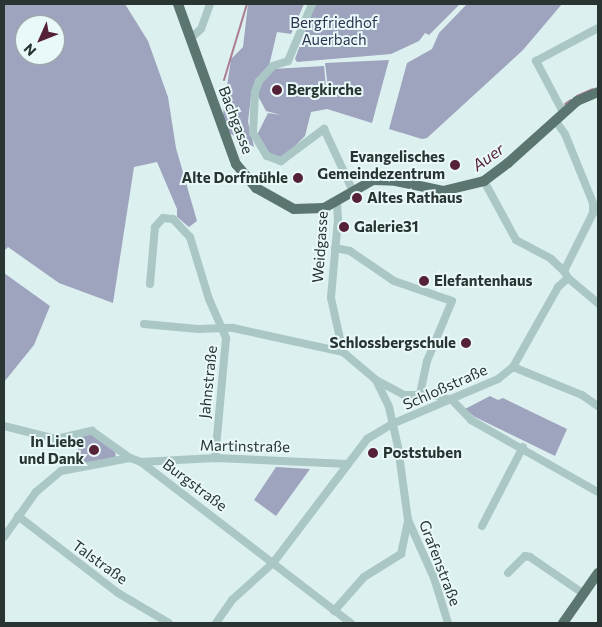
<!DOCTYPE html>
<meta charset="utf-8">
<style>
body{margin:0}
#map{position:relative;width:602px;height:627px;overflow:hidden;background:#ddf0f0;font-family:Commissioner,sans-serif}
div>[style]{position:absolute}
[style*='--x']{left:calc(var(--x)*1px);top:calc(var(--y)*1px);width:calc(var(--w)*1px);rotate:calc(var(--a)*1deg)}
.green>*{inset:0;background:#9ea3be}
.stream>*{height:2px;margin:-1px;padding:0 1px;transform-origin:1px;border-radius:1px;background:#ab7e93}
.minor>*{height:8px;margin:-4px;padding:0 4px;transform-origin:4px;border-radius:4px;background:#aac7c6}
.major>*{height:10px;margin:-5px;padding:0 5px;transform-origin:5px;border-radius:5px;background:#5b7671}
.dots>*{width:14px;height:14px;translate:-50% -50%;box-sizing:border-box;border:2px solid #e9f8f8;border-radius:50%}
span{translate:-50% -50%;white-space:nowrap;text-align:center;line-height:1.15;-webkit-text-stroke:4px #e9f8f8;paint-order:stroke}
.park-label{font-size:15px;color:#2e3352}
.poi-label{font-size:15px;color:#293533;font-weight:700}
.left{translate:0 -50%;text-align:left}
.right{translate:-100% -50%;text-align:right}
.street-label{font-size:15px;color:#293533}
.water-label{font-size:16px;color:#542137;font-style:italic}
.frame{position:absolute;inset:0;border:5px solid #293533;pointer-events:none}
.north{position:absolute;left:15px;top:15px;width:50px;height:50px;box-sizing:border-box;background:#e9f8f8;border:1px solid #9caaa9;border-radius:50%;rotate:226deg;font-size:14px;font-weight:700;line-height:20px;text-align:center;color:#293533}
.north::after{content:'';display:block;margin:auto;width:18px;height:22px;background:#542137;clip-path:polygon(50% 0,100% 100%,50% 72%,0 100%)}
</style>
<div id="map">
<div class="green">
<div style="clip-path:polygon(evenodd,4px 4px,125px 4px,148px 41px,168px 97px,176px 148px,197px 221px,189px 227px,177px 217px,177px 209px,157px 162px,134px 167px,113px 303px,59px 283px,8px 247px,4px 251px,4px 4px,25px 25px,55px 25px,55px 55px,25px 55px,25px 25px)"></div>
<div style="clip-path:polygon(248px 4px,304px 4px,291px 34px,277px 32px,269px 66px,251px 96px,248px 122px,254px 147px,229px 133px,222px 121px,231px 59px,243px 47px)"></div>
<div style="clip-path:polygon(315px 4px,460px 4px,429px 35px,425px 33px,419px 41px,391px 54px,297px 62px,295px 59px)"></div>
<div style="clip-path:polygon(467px 4px,562px 4px,523px 50px,427px 138px,422px 139px,389px 129px,407px 63px,432px 49px,439px 33px)"></div>
<div style="clip-path:polygon(389px 60px,372px 123px,327px 109px,311px 112px,305px 136px,285px 156px,276px 158px,267px 154px,257px 135px,268px 113px,281px 115px,266px 111px,257px 94px,260px 83px,273px 69px,324px 66px,326px 87px,322px 88px,328px 88px,325px 63px)"></div>
<div style="clip-path:polygon(4px 273px,50px 306px,34px 345px,4px 382px)"></div>
<div style="clip-path:polygon(490px 396px,498px 400px,503px 398px,567px 429px,555px 456px,475px 417px,465px 409px)"></div>
<div style="clip-path:polygon(92px 434px,115px 451px,116px 458px,81px 465px,76px 438px)"></div>
<div style="clip-path:polygon(276px 467px,310px 469px,276px 516px,254px 500px)"></div>
</div>
<div class="stream">
<div style="--x:224;--y:80;--w:79;--a:-73.2"></div>
<div style="--x:577;--y:96;--w:17;--a:-24"></div>
<div style="--x:565;--y:104;--w:7;--a:-34"></div>
<div style="--x:360;--y:179;--w:22;--a:-13"></div>
<div style="--x:381;--y:174;--w:14;--a:8"></div>
</div>
<div class="minor">
<div style="--x:312;--y:4;--w:62;--a:112.8"></div>
<div style="--x:288;--y:61;--w:16;--a:162"></div>
<div style="--x:273;--y:66;--w:21;--a:133"></div>
<div style="--x:259;--y:81;--w:12;--a:110"></div>
<div style="--x:255;--y:92;--w:41;--a:92.8"></div>
<div style="--x:253;--y:133;--w:27;--a:59"></div>
<div style="--x:267;--y:156;--w:15;--a:20"></div>
<div style="--x:281;--y:161;--w:54;--a:-36.7"></div>
<div style="--x:324;--y:129;--w:66;--a:65"></div>
<div style="--x:191;--y:38;--w:13;--a:-42"></div>
<div style="--x:201;--y:29;--w:27;--a:-70"></div>
<div style="--x:563;--y:112;--w:58;--a:-117.9"></div>
<div style="--x:536;--y:61;--w:70;--a:-28"></div>
<div style="--x:484;--y:181;--w:67;--a:61.5"></div>
<div style="--x:516;--y:240;--w:40;--a:28"></div>
<div style="--x:551;--y:259;--w:18;--a:43"></div>
<div style="--x:337;--y:202;--w:17;--a:87"></div>
<div style="--x:338;--y:219;--w:79;--a:95.1"></div>
<div style="--x:331;--y:298;--w:55;--a:77.5"></div>
<div style="--x:343;--y:352;--w:43;--a:40.3"></div>
<div style="--x:376;--y:380;--w:30;--a:64"></div>
<div style="--x:389;--y:407;--w:41;--a:77.3"></div>
<div style="--x:398;--y:447;--w:74;--a:82.2"></div>
<div style="--x:408;--y:520;--w:64;--a:65.9"></div>
<div style="--x:434;--y:578;--w:47;--a:72.7"></div>
<div style="--x:335;--y:248;--w:15;--a:11"></div>
<div style="--x:350;--y:251;--w:53;--a:34.3"></div>
<div style="--x:394;--y:281;--w:61;--a:19"></div>
<div style="--x:452;--y:301;--w:65;--a:112.6"></div>
<div style="--x:427;--y:361;--w:34;--a:102"></div>
<div style="--x:568;--y:278;--w:39;--a:40"></div>
<div style="--x:150;--y:284;--w:57;--a:-85"></div>
<div style="--x:155;--y:227;--w:12;--a:-48"></div>
<div style="--x:163;--y:218;--w:10;--a:6"></div>
<div style="--x:173;--y:219;--w:25;--a:47"></div>
<div style="--x:190;--y:237;--w:65;--a:73"></div>
<div style="--x:209;--y:299;--w:43;--a:66.4"></div>
<div style="--x:226;--y:338;--w:121;--a:95.2"></div>
<div style="--x:144;--y:324;--w:54;--a:5.3"></div>
<div style="--x:198;--y:329;--w:35;--a:-2"></div>
<div style="--x:233;--y:328;--w:113;--a:12.3"></div>
<div style="--x:513;--y:367;--w:74;--a:22.1"></div>
<div style="--x:582;--y:395;--w:19;--a:35"></div>
<div style="--x:376;--y:380;--w:32;--a:28"></div>
<div style="--x:404;--y:395;--w:29;--a:0"></div>
<div style="--x:433;--y:395;--w:20;--a:15"></div>
<div style="--x:452;--y:400;--w:28;--a:46"></div>
<div style="--x:471;--y:420;--w:146;--a:29.6"></div>
<div style="--x:4;--y:426;--w:54;--a:14"></div>
<div style="--x:56;--y:439;--w:37;--a:-13"></div>
<div style="--x:92;--y:431;--w:47;--a:35.4"></div>
<div style="--x:130;--y:458;--w:12;--a:20"></div>
<div style="--x:141;--y:462;--w:265;--a:37.5"></div>
<div style="--x:141;--y:462;--w:74;--a:-3.1"></div>
<div style="--x:215;--y:458;--w:133;--a:2.6"></div>
<div style="--x:18;--y:516;--w:126;--a:37.6"></div>
<div style="--x:118;--y:593;--w:59;--a:30.5"></div>
<div style="--x:482;--y:526;--w:89;--a:-62.6"></div>
<div style="--x:4;--y:537;--w:55;--a:-54.6"></div>
<div style="--x:36;--y:492;--w:33;--a:-40"></div>
<div style="--x:61;--y:471;--w:70;--a:-10.7"></div>
<div style="--x:508;--y:573;--w:24;--a:-45"></div>
<div style="--x:525;--y:556;--w:5;--a:11"></div>
<div style="--x:530;--y:557;--w:65;--a:34.4"></div>
<div style="--x:334;--y:611;--w:45;--a:-48.6"></div>
<div style="--x:364;--y:577;--w:44;--a:-31.9"></div>
<div style="--x:401;--y:554;--w:35;--a:-78"></div>
<div style="--x:216;--y:623;--w:28;--a:-55"></div>
<div style="--x:232;--y:600;--w:55;--a:-42.1"></div>
<div style="--x:273;--y:563;--w:156;--a:-52.8"></div>
<div style="--x:367;--y:439;--w:29;--a:-31"></div>
<div style="--x:392;--y:424;--w:115;--a:-23"></div>
<div style="--x:498;--y:379;--w:19;--a:-39"></div>
<div style="--x:513;--y:367;--w:92;--a:-60.6"></div>
<div style="--x:558;--y:287;--w:13;--a:-42"></div>
<div style="--x:568;--y:278;--w:8;--a:-120"></div>
<div style="--x:564;--y:271;--w:65;--a:-63.4"></div>
<div style="--x:593;--y:213;--w:10;--a:-90"></div>
<div style="--x:593;--y:203;--w:74;--a:-112.1"></div>
<div style="--x:565;--y:134;--w:17;--a:-126"></div>
</div>
<div class="major">
<div style="--x:178;--y:4;--w:170;--a:70.1"></div>
<div style="--x:236;--y:164;--w:31;--a:50"></div>
<div style="--x:256;--y:188;--w:43;--a:28.9"></div>
<div style="--x:294;--y:209;--w:30;--a:-2"></div>
<div style="--x:324;--y:208;--w:56;--a:-29.7"></div>
<div style="--x:373;--y:180;--w:23;--a:2"></div>
<div style="--x:396;--y:181;--w:48;--a:12"></div>
<div style="--x:443;--y:191;--w:42;--a:-13.7"></div>
<div style="--x:484;--y:181;--w:30;--a:-37"></div>
<div style="--x:508;--y:163;--w:93;--a:-41.9"></div>
<div style="--x:577;--y:101;--w:23;--a:-23"></div>
<div style="--x:563;--y:623;--w:61;--a:-55"></div>
</div>
<div class="dots">
<div style="left:277px;top:90px;background:#542137"></div>
<div style="left:455px;top:165px;background:#542137"></div>
<div style="left:298px;top:178px;background:#542137"></div>
<div style="left:357px;top:198px;background:#542137"></div>
<div style="left:344px;top:227px;background:#542137"></div>
<div style="left:424px;top:281px;background:#542137"></div>
<div style="left:466px;top:343px;background:#542137"></div>
<div style="left:94px;top:450px;background:#542137"></div>
<div style="left:373px;top:453px;background:#542137"></div>
</div>
<div class="park-label">
<span style="left:334px;top:31px">Bergfriedhof<br>Auerbach</span>
</div>
<div class="poi-label">
<span class="left" style="left:287px;top:90px">Bergkirche</span>
<span class="right" style="left:445px;top:165px">Evangelisches<br>Gemeindezentrum</span>
<span class="right" style="left:288px;top:178px">Alte Dorfmühle</span>
<span class="left" style="left:367px;top:198px">Altes Rathaus</span>
<span class="left" style="left:354px;top:227px">Galerie31</span>
<span class="left" style="left:434px;top:281px">Elefantenhaus</span>
<span class="right" style="left:456px;top:343px">Schlossbergschule</span>
<span class="right" style="left:84px;top:450px">In Liebe<br>und Dank</span>
<span class="left" style="left:383px;top:453px">Poststuben</span>
</div>
<div class="street-label">
<span style="left:236px;top:120px;rotate:69deg">Bachgasse</span>
<span style="left:320px;top:247px;rotate:-86deg">Weidgasse</span>
<span style="left:208px;top:382px;rotate:-84deg">Jahnstraße</span>
<span style="left:445px;top:387px;rotate:-24deg">Schloßstraße</span>
<span style="left:245px;top:446px;rotate:1deg">Martinstraße</span>
<span style="left:195px;top:485px;rotate:37deg">Burgstraße</span>
<span style="left:100px;top:562px;rotate:36deg">Talstraße</span>
<span style="left:440px;top:563px;rotate:69deg">Grafenstraße</span>
</div>
<div class="water-label">
<span style="left:488px;top:157px;rotate:-35deg">Auer</span>
</div>
<div class="frame"></div>
<div class="north">N</div>
</div>
